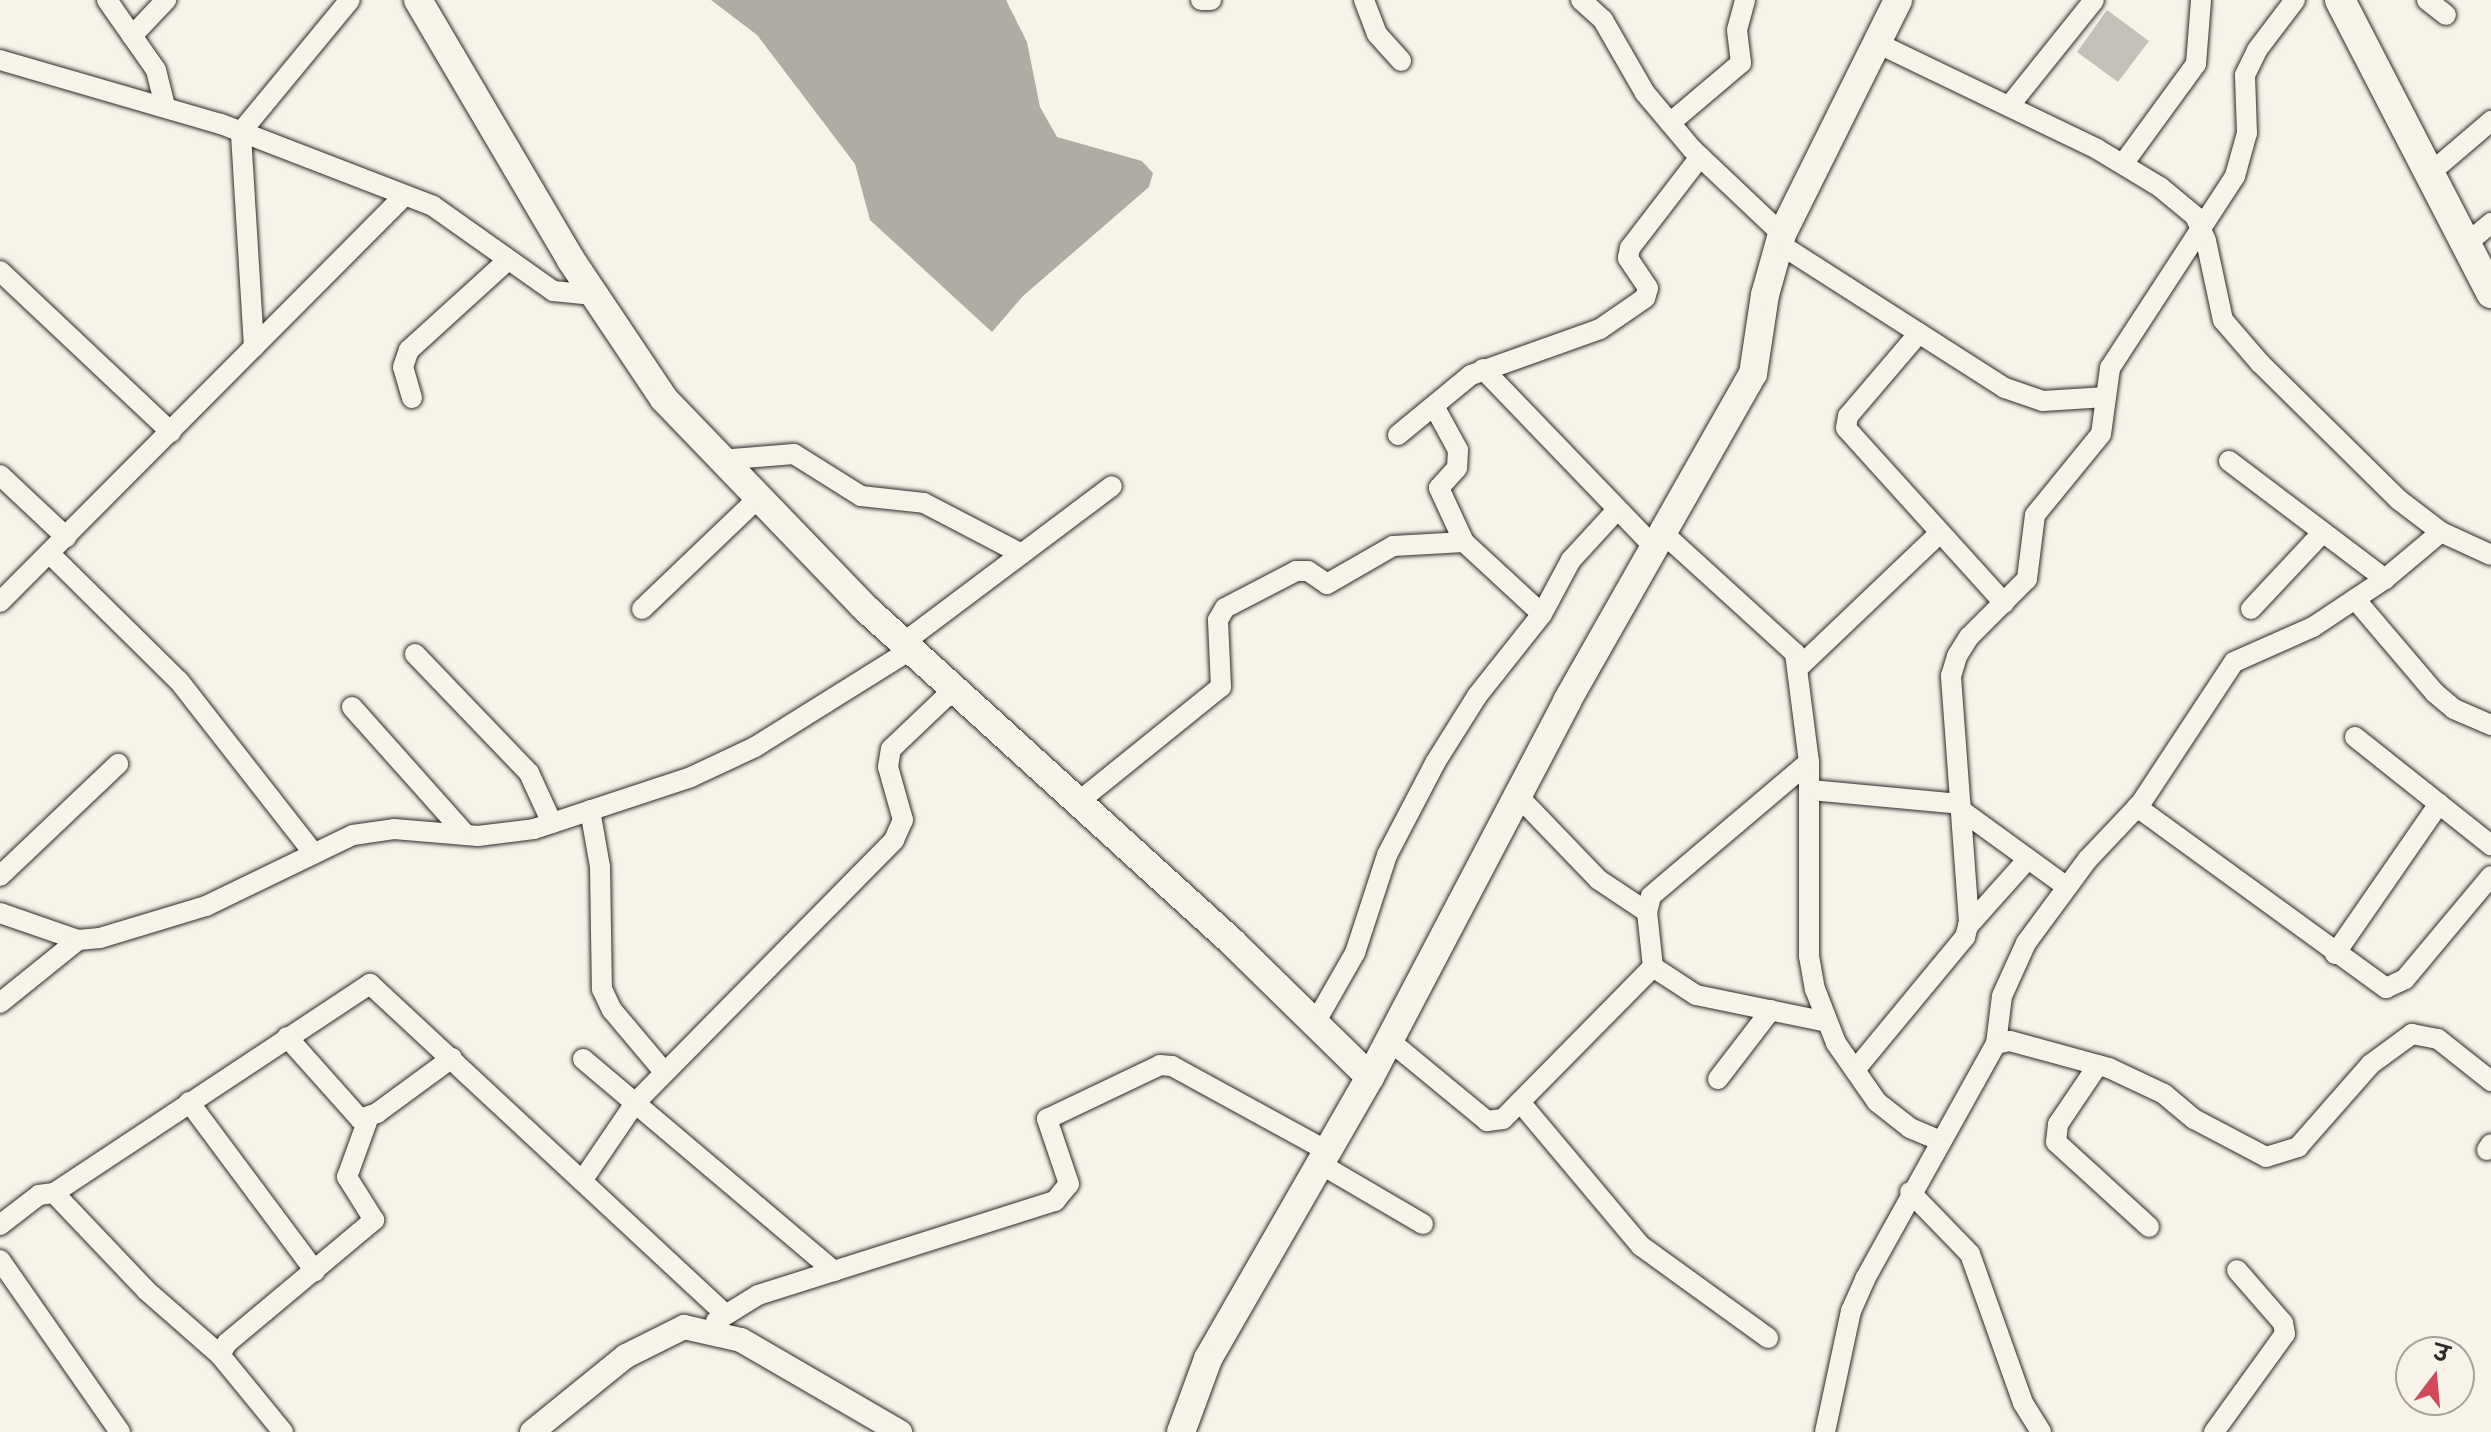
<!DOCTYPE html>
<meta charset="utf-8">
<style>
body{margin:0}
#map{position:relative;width:2491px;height:1432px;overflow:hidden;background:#f7f3e8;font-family:"Architects Daughter","Playpen Sans Deva",sans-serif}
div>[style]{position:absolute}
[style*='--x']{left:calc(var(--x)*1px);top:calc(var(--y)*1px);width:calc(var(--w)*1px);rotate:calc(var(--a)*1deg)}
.water>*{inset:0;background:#afaca4}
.building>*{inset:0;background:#c4c1b9}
.roads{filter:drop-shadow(0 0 2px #2b2b2b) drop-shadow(0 0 2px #2b2b2b)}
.minor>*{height:20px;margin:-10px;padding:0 10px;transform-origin:10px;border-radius:10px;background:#f7f3e8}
.tertiary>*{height:24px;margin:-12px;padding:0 12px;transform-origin:12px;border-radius:12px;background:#f7f3e8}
.secondary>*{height:28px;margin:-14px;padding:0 14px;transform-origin:14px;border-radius:14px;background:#f7f3e8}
.primary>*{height:30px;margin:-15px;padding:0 15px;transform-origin:15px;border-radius:15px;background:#f7f3e8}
span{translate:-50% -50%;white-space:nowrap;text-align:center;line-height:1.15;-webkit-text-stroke:8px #f7f3e8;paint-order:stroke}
.north{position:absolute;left:2395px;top:1336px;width:80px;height:80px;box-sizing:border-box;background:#f7f3e8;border:2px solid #a5a39c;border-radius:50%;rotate:16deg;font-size:22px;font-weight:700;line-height:32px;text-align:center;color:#2b2b2b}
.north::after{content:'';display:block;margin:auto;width:28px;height:36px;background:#d1495b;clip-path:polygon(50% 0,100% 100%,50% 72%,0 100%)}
</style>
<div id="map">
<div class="water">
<div style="clip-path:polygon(711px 0,1006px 0,1027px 42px,1040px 107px,1057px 137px,1142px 161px,1153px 173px,1149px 187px,1023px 296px,992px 332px,870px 220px,855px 164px,757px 35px)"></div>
</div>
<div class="building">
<div style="clip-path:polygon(2107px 10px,2149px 41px,2118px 82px,2077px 52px)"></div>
</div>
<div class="roads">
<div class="minor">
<div style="--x:107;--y:0;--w:85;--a:55"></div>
<div style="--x:156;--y:70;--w:38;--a:76"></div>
<div style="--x:1201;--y:0;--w:10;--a:0"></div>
<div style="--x:1364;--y:0;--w:36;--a:69"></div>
<div style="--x:1377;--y:34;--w:36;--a:48"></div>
<div style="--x:1581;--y:0;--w:30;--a:42"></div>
<div style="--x:1603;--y:20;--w:84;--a:60.1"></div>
<div style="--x:1645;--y:93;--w:73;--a:50"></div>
<div style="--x:1692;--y:149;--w:124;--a:43.4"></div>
<div style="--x:2427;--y:0;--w:24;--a:38"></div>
<div style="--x:132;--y:36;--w:50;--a:-46.6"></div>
<div style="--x:1877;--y:43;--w:244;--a:25.7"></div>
<div style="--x:2097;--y:149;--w:74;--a:31.1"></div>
<div style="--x:2160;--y:187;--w:45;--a:39.6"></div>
<div style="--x:2195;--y:216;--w:27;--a:66"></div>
<div style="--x:2206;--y:241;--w:81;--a:77.9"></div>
<div style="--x:2223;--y:320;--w:57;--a:49.3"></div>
<div style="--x:2260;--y:363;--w:195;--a:44.6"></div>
<div style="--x:2399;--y:500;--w:53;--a:37.3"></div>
<div style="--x:2441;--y:532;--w:55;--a:24.7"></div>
<div style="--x:0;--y:60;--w:230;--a:16.2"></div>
<div style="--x:221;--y:124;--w:227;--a:21.1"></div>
<div style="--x:433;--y:206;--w:147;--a:35.3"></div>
<div style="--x:553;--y:291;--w:41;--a:5.6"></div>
<div style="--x:2010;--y:105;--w:134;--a:-51.3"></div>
<div style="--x:1670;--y:123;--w:93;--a:-40.2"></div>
<div style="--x:1741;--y:63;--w:33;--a:-97"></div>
<div style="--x:1737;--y:30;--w:31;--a:-75"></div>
<div style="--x:2123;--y:164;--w:124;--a:-53.9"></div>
<div style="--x:2196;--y:64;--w:64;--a:-85.5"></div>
<div style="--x:2429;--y:174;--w:82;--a:-40.5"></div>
<div style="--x:1778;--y:243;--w:269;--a:32.6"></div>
<div style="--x:2005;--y:388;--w:40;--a:18.9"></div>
<div style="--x:2043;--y:401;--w:63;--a:-3.6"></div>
<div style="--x:2466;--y:244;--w:33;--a:-40"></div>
<div style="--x:0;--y:271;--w:235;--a:43.3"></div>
<div style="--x:1919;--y:333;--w:109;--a:130.5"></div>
<div style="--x:1848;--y:416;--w:12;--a:99"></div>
<div style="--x:1846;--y:428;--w:236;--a:47.9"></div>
<div style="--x:254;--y:347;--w:215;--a:-93.5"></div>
<div style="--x:241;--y:132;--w:171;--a:-50.5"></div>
<div style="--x:1483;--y:369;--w:248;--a:46.1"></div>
<div style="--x:412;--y:398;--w:32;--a:-106"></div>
<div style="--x:403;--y:367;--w:18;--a:-71"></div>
<div style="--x:409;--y:350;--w:134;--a:-42.3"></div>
<div style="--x:1434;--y:406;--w:50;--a:61.4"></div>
<div style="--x:1458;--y:450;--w:18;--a:93"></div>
<div style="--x:1457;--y:468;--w:27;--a:132"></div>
<div style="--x:1439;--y:488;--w:60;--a:65.2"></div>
<div style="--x:1398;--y:435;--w:94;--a:-39.4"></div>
<div style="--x:1471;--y:375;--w:137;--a:-19.6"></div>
<div style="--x:1600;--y:329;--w:55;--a:-34.6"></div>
<div style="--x:1645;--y:298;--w:10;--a:-73"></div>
<div style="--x:1648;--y:288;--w:36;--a:-124"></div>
<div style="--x:1628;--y:258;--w:10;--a:-79"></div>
<div style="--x:1630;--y:248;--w:115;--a:-52.4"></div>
<div style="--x:720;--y:460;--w:74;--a:-4.6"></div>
<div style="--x:794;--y:454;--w:79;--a:32.1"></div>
<div style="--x:861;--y:496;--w:63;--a:6.3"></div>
<div style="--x:924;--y:503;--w:110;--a:27.5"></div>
<div style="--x:2229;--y:461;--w:196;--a:37.1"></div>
<div style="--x:0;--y:475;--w:91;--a:43.2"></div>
<div style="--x:1663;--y:533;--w:178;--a:42.3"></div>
<div style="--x:1795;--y:653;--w:110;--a:82.7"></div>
<div style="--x:1809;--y:762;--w:194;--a:90"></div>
<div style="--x:1809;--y:956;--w:34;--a:80"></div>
<div style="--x:1815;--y:989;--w:58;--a:68.7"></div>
<div style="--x:1836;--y:1043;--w:72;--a:55.2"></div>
<div style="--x:1877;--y:1102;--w:42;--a:38.2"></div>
<div style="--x:1910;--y:1128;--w:33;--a:23"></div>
<div style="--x:49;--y:553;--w:182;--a:44.6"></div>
<div style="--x:179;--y:681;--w:219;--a:52"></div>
<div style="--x:2355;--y:599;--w:123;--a:49.6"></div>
<div style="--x:2435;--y:693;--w:25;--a:40"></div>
<div style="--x:2454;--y:709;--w:40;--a:23.4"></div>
<div style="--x:0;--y:602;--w:574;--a:-45.14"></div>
<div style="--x:642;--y:609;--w:158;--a:-43.7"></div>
<div style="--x:2251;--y:609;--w:105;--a:-46.9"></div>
<div style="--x:903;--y:643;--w:261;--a:-36.9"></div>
<div style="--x:415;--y:654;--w:165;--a:46.2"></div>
<div style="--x:529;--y:773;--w:55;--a:65.3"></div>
<div style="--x:1798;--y:668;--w:196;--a:-43.6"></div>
<div style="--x:352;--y:707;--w:170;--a:48.3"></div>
<div style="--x:2355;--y:737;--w:174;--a:38.5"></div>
<div style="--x:1810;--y:790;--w:151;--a:5.3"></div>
<div style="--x:1519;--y:797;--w:115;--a:46.1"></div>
<div style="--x:1599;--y:880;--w:58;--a:33.7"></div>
<div style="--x:1077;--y:803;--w:185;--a:-38.9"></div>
<div style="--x:1221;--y:687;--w:67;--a:-92.6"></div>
<div style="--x:1218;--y:620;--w:14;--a:-60"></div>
<div style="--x:1225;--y:608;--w:80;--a:-27.5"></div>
<div style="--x:1296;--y:571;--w:12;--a:0"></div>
<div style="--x:1308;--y:571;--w:23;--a:34"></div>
<div style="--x:1327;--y:584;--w:76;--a:-29.9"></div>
<div style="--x:1393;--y:546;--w:71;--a:-3.2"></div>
<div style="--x:1464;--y:542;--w:106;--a:42.7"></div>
<div style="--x:2137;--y:807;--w:308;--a:36"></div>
<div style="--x:2386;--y:988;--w:21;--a:-25"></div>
<div style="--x:2405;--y:979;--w:134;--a:-50.1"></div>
<div style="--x:590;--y:810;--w:58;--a:80"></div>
<div style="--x:600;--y:867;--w:122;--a:89.1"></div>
<div style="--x:602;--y:989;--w:23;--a:65"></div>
<div style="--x:612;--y:1010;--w:82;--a:49.9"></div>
<div style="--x:1961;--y:810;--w:131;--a:36"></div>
<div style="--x:0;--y:876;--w:163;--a:-43.5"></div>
<div style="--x:0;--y:913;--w:83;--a:19.1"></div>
<div style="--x:78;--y:940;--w:22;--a:-5"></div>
<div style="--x:100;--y:938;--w:111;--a:-16.8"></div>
<div style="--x:206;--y:906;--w:163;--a:-25.8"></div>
<div style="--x:353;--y:835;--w:41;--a:-8.3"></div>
<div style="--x:394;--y:829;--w:84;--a:4.8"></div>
<div style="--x:478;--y:836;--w:56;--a:-7.1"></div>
<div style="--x:534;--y:829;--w:165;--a:-18.3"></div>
<div style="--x:691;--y:777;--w:71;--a:-25.1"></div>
<div style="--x:755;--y:747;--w:183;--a:-32"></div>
<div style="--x:1968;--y:926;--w:90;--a:-48.2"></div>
<div style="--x:2335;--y:954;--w:183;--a:-55.3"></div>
<div style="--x:1653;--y:967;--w:51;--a:33.1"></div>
<div style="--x:1696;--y:995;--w:134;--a:11.6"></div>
<div style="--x:0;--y:1003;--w:100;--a:-38.9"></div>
<div style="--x:1315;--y:1023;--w:81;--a:-60.3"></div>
<div style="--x:1355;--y:953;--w:103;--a:-71.9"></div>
<div style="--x:1387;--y:855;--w:104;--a:-62.4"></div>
<div style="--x:1435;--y:763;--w:79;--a:-57.9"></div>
<div style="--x:1477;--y:696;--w:105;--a:-51.6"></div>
<div style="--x:1542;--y:614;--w:61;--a:-61.8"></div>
<div style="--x:1571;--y:560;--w:68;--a:-47.4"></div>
<div style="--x:287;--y:1037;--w:110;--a:48.3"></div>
<div style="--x:360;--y:1119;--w:18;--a:-19"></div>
<div style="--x:377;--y:1113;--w:93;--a:-36.3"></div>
<div style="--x:1390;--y:1041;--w:126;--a:39.5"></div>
<div style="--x:1487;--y:1121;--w:16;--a:-7"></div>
<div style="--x:1503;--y:1119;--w:214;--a:-45.4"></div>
<div style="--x:1653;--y:967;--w:55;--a:-96.2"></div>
<div style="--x:1647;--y:912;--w:16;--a:-76"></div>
<div style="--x:1651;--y:896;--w:207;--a:-40.3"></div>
<div style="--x:1996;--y:1044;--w:48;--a:-82.9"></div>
<div style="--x:2002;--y:996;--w:58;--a:-65.6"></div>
<div style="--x:2026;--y:943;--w:104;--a:-53.6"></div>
<div style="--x:2088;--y:859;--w:77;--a:-46.6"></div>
<div style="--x:2141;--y:803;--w:169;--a:-56.6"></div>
<div style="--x:2234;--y:662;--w:86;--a:-23.9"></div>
<div style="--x:2313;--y:627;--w:87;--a:-33.7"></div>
<div style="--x:2385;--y:579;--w:73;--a:-40"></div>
<div style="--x:583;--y:1059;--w:329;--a:40.2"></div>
<div style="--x:2098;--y:1065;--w:71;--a:124.1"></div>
<div style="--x:2058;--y:1124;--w:18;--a:96"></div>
<div style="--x:2056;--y:1142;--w:126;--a:42.4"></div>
<div style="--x:1855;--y:1070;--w:173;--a:-50.4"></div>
<div style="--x:1965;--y:937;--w:16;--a:-75"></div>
<div style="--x:1969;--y:922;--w:247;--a:-94.2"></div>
<div style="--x:1951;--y:676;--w:21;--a:-73"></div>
<div style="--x:1957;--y:656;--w:22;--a:-58"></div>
<div style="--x:1969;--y:637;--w:82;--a:-45"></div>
<div style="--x:2027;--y:579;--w:64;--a:-82.9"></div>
<div style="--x:2035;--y:515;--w:104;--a:-50.8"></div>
<div style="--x:2101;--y:434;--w:67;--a:-82.2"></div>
<div style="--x:2110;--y:368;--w:229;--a:-56.9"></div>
<div style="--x:2235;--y:176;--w:45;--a:-74.4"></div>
<div style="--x:2247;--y:133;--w:58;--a:-92"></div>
<div style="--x:2245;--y:75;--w:28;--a:-64"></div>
<div style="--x:2257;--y:50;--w:63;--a:-52.8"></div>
<div style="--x:1718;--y:1079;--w:87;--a:-52.5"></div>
<div style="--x:189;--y:1102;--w:211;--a:53.3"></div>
<div style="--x:1520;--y:1102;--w:188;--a:50"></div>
<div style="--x:1641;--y:1246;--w:157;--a:35.9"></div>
<div style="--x:2487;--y:1150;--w:7;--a:-56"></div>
<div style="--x:1322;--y:1165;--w:117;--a:30.3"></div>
<div style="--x:582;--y:1181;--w:94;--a:-55.8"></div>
<div style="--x:635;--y:1103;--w:369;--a:-45.4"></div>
<div style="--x:894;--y:840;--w:22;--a:-66"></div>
<div style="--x:903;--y:820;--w:55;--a:-105.8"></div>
<div style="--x:888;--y:767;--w:18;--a:-81"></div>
<div style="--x:891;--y:749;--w:86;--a:-43.6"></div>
<div style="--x:1910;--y:1192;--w:86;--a:45.9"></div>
<div style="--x:1970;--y:1254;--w:158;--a:70.4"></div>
<div style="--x:2023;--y:1403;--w:34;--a:58"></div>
<div style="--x:54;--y:1193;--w:379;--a:-33.5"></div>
<div style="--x:370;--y:984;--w:485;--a:42.9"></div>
<div style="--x:0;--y:1225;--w:49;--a:-37.6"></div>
<div style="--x:39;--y:1195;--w:15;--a:-8"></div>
<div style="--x:54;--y:1193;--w:135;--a:46.5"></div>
<div style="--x:147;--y:1291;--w:97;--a:41.2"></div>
<div style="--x:0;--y:1260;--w:210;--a:55.1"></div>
<div style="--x:716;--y:1321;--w:49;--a:-31.8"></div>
<div style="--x:758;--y:1295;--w:312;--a:-17.6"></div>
<div style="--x:1055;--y:1201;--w:22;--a:-51"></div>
<div style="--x:1069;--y:1184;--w:69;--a:-108.7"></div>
<div style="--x:1047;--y:1119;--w:125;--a:-25.5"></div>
<div style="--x:1160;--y:1065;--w:12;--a:5"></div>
<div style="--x:1172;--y:1066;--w:179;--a:28.7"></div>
<div style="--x:283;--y:1432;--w:99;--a:-129.3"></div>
<div style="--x:220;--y:1355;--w:14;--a:-60"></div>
<div style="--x:227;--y:1343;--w:192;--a:-39.9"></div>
<div style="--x:374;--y:1220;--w:51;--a:-122.1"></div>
<div style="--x:347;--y:1177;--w:62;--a:-70.1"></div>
<div style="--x:1825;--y:1432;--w:124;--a:-77.9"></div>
<div style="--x:1851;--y:1311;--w:35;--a:-66"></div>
<div style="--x:1865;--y:1279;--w:269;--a:-60.9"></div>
<div style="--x:1996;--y:1044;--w:14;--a:-12"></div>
<div style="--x:2010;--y:1041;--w:103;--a:15.3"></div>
<div style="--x:2109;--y:1068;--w:61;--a:25.3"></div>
<div style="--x:2164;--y:1094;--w:39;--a:40"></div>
<div style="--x:2194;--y:1119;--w:81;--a:27.8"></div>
<div style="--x:2266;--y:1157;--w:34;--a:-17"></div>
<div style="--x:2298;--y:1147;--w:111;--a:-48.7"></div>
<div style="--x:2371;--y:1064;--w:51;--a:-36.2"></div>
<div style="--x:2412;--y:1034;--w:26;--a:11"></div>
<div style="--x:2438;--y:1039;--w:68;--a:38.4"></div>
<div style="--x:2214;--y:1432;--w:121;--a:-54.1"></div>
<div style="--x:2285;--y:1334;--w:11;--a:-100"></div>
<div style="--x:2283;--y:1323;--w:70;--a:-131"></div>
</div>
<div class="tertiary">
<div style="--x:532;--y:1432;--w:121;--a:-39"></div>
<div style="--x:626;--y:1356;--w:65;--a:-26.6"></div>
<div style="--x:684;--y:1327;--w:58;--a:12.8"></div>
<div style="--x:741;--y:1340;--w:184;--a:30.1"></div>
</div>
<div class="secondary">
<div style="--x:418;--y:0;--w:302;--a:59.5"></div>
<div style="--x:571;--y:260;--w:167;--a:56.2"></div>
<div style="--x:664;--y:399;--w:289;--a:46.1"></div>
<div style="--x:864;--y:607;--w:498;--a:42.3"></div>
<div style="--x:1232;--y:942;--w:193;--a:44.4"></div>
<div style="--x:1370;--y:1077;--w:325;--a:119.9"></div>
<div style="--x:1208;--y:1359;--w:78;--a:110.3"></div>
<div style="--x:1370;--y:1077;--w:424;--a:-62.3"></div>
<div style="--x:1567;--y:701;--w:376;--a:-60.4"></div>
<div style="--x:1753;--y:374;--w:80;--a:-81.4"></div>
<div style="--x:1765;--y:295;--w:63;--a:-74.4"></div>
<div style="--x:1782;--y:234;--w:261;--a:-63.6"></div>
</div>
<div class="primary">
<div style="--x:2340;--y:0;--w:330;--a:62.7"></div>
</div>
</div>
<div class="north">उ</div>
</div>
